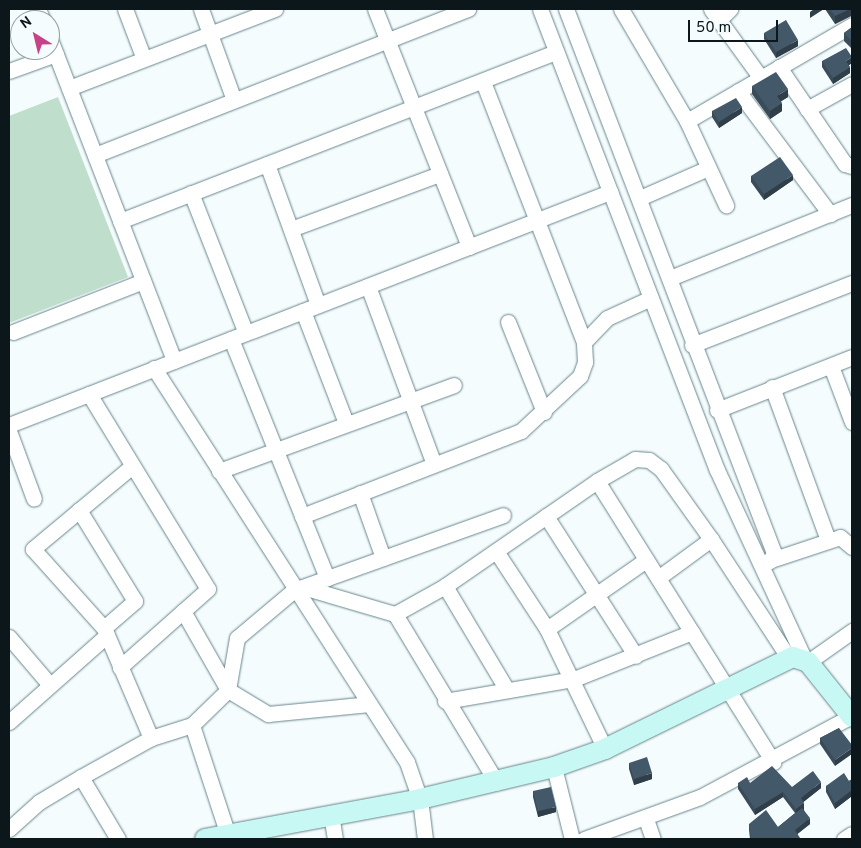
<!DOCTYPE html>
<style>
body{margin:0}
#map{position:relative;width:861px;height:848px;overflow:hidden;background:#f5fcfd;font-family:Overpass,sans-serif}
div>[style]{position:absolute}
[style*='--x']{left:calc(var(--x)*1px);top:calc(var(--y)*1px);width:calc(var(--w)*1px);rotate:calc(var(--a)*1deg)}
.green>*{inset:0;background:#bfdfcc}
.roads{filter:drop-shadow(0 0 1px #67868d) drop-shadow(0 0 1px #67868d)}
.street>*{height:15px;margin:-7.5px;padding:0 7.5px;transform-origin:7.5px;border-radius:7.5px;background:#fff}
.secondary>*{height:20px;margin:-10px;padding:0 10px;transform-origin:10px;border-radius:10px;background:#c7f8f3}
.wall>*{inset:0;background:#3a4c59}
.shaded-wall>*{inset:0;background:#2f3e49}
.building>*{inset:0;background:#435868}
span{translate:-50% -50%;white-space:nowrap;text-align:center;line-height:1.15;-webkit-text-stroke:5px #f5fcfd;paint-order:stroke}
.frame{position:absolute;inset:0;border:10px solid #0b171a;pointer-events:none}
.north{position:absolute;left:10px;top:10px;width:50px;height:50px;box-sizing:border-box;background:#f5fcfd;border:1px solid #97a0a2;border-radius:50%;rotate:324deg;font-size:14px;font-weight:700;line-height:20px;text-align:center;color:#0b171a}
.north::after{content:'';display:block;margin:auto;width:18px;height:22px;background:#c74388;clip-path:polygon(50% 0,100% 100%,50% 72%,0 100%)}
.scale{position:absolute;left:688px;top:20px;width:90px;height:22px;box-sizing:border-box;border:2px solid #0b171a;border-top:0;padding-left:6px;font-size:15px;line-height:18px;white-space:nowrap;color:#0b171a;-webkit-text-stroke:4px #f5fcfd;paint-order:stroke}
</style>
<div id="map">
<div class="green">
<div style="clip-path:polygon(58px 97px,128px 277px,9px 323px,9px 116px)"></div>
</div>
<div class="roads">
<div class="street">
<div style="--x:38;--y:9;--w:12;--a:66"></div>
<div style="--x:125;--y:9;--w:53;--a:69.2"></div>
<div style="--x:201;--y:9;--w:97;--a:70.1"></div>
<div style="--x:375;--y:9;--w:256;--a:68.4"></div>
<div style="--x:540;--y:9;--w:494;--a:69"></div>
<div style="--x:717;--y:470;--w:207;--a:65.2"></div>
<div style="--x:566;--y:9;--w:582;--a:69.08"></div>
<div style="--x:774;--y:553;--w:9;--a:117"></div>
<div style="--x:621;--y:9;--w:130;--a:59.5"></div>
<div style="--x:687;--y:121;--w:93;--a:65.1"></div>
<div style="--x:711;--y:9;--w:85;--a:54.1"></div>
<div style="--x:719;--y:20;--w:16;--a:-45"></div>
<div style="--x:50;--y:39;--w:345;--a:68.9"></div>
<div style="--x:779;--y:67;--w:117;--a:55.8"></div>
<div style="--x:845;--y:164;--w:7;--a:16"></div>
<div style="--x:9;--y:71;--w:50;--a:-19.9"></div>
<div style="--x:69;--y:88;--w:221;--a:-21"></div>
<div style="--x:738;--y:91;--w:154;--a:53.2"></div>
<div style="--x:807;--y:109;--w:51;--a:-29.1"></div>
<div style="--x:687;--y:121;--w:191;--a:-30.2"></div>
<div style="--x:95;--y:155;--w:401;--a:-21.4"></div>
<div style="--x:267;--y:164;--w:150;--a:70.1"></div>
<div style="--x:191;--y:193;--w:150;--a:68.6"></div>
<div style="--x:642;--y:197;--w:72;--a:-23.7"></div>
<div style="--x:120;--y:221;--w:468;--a:-21.2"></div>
<div style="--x:291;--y:229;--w:159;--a:-20.3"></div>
<div style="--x:670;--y:278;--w:196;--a:-21.9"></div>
<div style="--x:368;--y:286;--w:190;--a:69.7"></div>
<div style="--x:303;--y:311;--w:120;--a:69"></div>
<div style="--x:508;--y:322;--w:97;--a:68.2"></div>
<div style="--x:13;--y:332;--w:140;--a:-21.4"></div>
<div style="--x:231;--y:339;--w:258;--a:68.1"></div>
<div style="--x:584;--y:342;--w:33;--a:-46"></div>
<div style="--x:607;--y:318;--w:48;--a:-24.4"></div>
<div style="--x:692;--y:345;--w:172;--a:-21.2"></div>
<div style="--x:831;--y:366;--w:60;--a:69.4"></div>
<div style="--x:154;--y:368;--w:468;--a:57.3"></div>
<div style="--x:407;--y:762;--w:39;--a:71"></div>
<div style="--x:420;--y:799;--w:40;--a:82.9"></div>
<div style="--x:772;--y:387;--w:163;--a:69.9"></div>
<div style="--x:89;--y:394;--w:228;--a:58.6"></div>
<div style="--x:208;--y:589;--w:118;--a:138.4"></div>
<div style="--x:717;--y:410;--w:145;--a:-21.4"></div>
<div style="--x:9;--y:425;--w:645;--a:-21.19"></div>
<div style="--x:9;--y:431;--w:72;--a:69.8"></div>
<div style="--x:131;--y:467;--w:128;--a:140.1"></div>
<div style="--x:33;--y:549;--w:106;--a:48.1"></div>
<div style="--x:104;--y:628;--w:120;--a:66.9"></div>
<div style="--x:219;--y:471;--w:250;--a:-20.1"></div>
<div style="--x:597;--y:481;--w:332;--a:57.9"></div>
<div style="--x:360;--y:493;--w:69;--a:70.5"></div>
<div style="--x:79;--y:510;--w:107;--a:58.4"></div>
<div style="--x:135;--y:601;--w:41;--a:138.9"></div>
<div style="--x:302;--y:516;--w:235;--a:-21.2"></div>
<div style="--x:521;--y:431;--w:81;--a:-43"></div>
<div style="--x:580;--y:376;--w:15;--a:-70"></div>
<div style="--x:585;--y:362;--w:20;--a:-93"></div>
<div style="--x:584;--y:342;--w:280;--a:-111.2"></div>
<div style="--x:546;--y:516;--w:166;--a:57.3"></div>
<div style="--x:496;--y:551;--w:93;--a:56.8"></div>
<div style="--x:547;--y:629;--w:133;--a:64.2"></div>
<div style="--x:765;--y:562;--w:79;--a:-18.4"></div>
<div style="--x:840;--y:537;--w:16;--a:40"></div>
<div style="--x:658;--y:578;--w:66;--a:-36.3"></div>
<div style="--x:445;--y:586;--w:121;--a:59.2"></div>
<div style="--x:303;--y:587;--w:96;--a:16.4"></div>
<div style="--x:395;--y:614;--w:197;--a:58.9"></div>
<div style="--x:183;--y:611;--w:91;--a:60.3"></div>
<div style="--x:228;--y:690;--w:47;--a:31"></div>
<div style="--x:268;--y:714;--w:102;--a:-5.6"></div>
<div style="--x:395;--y:614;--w:57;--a:-29.2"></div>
<div style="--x:445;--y:586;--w:185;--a:-34.6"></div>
<div style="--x:597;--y:481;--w:44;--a:-30.1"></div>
<div style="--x:635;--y:459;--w:14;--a:4"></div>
<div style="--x:649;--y:460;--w:15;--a:37"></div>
<div style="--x:661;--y:469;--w:86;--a:54.5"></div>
<div style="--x:711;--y:539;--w:142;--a:56.8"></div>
<div style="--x:547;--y:629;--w:121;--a:-34.9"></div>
<div style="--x:9;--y:637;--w:63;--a:49.5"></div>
<div style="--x:808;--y:662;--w:54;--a:-35.2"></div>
<div style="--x:445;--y:701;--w:131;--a:-9.7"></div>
<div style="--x:574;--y:679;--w:127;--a:-21.7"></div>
<div style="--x:9;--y:722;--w:131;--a:-41.6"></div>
<div style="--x:192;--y:725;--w:113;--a:71.9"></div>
<div style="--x:554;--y:767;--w:74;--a:76"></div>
<div style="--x:81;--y:777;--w:72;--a:59.2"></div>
<div style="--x:331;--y:814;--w:25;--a:81"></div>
<div style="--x:646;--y:819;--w:21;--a:71"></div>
<div style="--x:9;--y:829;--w:40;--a:-42"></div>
<div style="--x:39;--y:802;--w:49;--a:-30.8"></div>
<div style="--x:81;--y:777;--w:80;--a:-29.1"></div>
<div style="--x:151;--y:738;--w:43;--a:-17.6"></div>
<div style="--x:192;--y:725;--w:50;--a:-44.2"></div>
<div style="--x:228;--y:690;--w:53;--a:-80.2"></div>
<div style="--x:237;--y:638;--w:75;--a:-40.1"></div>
<div style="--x:294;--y:590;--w:222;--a:-19.7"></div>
<div style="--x:584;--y:839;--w:123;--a:-19.9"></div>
<div style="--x:700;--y:797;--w:172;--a:-28.1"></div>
<div style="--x:844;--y:839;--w:9;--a:-32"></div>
</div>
<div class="secondary">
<div style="--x:205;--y:839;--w:219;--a:-10.5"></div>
<div style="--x:420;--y:799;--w:138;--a:-13.4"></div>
<div style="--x:554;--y:767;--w:54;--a:-19.4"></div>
<div style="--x:605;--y:749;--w:209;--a:-26.1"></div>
<div style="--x:793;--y:657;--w:16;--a:18"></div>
<div style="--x:808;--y:662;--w:70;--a:51.3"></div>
</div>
</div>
<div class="wall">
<div style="clip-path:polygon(825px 9px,852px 9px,852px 16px,851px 16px,835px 24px)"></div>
<div style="clip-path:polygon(852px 27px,852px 49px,844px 41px,844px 33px)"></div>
<div style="clip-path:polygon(764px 33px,798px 46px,776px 58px,764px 39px)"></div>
<div style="clip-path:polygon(822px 61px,852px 63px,849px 65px,850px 73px,833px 84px,822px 67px)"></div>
<div style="clip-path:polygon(752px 86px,788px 97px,781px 101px,782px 111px,770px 119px,752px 94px)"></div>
<div style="clip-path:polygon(712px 111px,742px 113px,719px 128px,712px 117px)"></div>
<div style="clip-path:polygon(751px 176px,793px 180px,764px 200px,751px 182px)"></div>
<div style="clip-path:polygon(839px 728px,835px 766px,820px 744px,820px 738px)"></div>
<div style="clip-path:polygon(629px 763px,652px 779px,634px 785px,629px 769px)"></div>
<div style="clip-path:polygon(852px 779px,852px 796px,835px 809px,826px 792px,826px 786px,849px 781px)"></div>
<div style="clip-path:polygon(738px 783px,750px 783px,792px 787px,821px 788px,803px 802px,804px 809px,804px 810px,810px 824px,797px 834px,800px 839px,750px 839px,749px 830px,749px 824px,778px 827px,795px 813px,783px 797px,755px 815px,738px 789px)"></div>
<div style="clip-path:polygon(533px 791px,556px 812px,538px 817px,533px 797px)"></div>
</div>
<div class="shaded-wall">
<div style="clip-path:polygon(814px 9px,824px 9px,810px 18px,810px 12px)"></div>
<div style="clip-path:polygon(850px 9px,851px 9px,851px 16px,835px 24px,835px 16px)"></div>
<div style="clip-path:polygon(798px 40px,798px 46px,776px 58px,776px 52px)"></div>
<div style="clip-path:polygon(852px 57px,852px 63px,846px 67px,846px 61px)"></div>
<div style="clip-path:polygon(850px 67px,850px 73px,833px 84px,833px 78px)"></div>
<div style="clip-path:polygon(788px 89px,788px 97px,777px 104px,777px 96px)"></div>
<div style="clip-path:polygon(782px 103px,782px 111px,770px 119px,770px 111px)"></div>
<div style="clip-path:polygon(742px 107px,742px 113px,719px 128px,719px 122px)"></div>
<div style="clip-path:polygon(793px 175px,793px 180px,764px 200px,764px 194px)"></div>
<div style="clip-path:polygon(852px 748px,852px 754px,835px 766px,835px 760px)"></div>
<div style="clip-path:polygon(652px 773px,652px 779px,634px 785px,634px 779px)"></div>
<div style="clip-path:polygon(821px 782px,821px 788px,801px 804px,801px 798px)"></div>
<div style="clip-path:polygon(852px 790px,852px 796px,835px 809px,835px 803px)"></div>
<div style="clip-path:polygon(783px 792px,783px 797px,755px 815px,755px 809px)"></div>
<div style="clip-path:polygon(804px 803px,804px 809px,796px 815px,796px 809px)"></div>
<div style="clip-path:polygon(556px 807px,556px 812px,538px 817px,538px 811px)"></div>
<div style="clip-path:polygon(810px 818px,810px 824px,795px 836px,795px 830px)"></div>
</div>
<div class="building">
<div style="clip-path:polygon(830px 9px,850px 9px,835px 16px)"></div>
<div style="clip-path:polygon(786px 20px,798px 40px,776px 52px,764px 33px)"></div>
<div style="clip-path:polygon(852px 27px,852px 41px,844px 33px)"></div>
<div style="clip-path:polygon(846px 48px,852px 57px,846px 61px,850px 67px,833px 78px,822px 61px)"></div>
<div style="clip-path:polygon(776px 72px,788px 89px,777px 96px,782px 103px,770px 111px,752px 86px)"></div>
<div style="clip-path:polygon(736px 98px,742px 107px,719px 122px,712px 111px)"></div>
<div style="clip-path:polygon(780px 157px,793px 175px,764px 194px,751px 176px)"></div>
<div style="clip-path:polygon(839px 728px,852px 745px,852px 748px,835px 760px,820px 738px)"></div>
<div style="clip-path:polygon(647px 757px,652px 773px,634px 779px,629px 763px)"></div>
<div style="clip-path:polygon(772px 766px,792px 787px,813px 771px,821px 782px,801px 798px,804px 803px,796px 809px,783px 792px,755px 809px,738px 783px,747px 777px,750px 783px)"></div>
<div style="clip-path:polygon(844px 773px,849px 781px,852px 779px,852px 790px,835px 803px,826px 786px)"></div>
<div style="clip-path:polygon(551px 787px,556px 807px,538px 811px,533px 791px)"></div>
<div style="clip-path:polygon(802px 808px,810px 818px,795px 830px,800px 838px,798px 839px,751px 839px,749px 824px,766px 810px,778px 827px)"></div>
</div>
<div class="frame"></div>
<div class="north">N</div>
<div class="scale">50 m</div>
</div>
